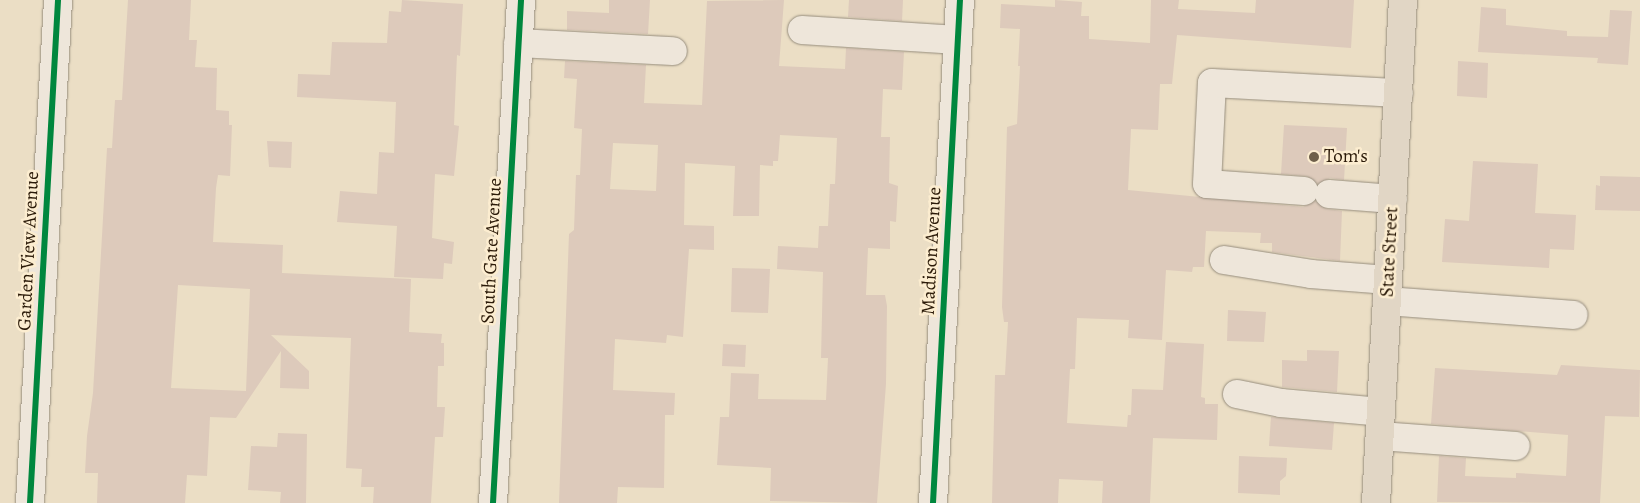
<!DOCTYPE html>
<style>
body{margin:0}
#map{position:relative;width:1640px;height:503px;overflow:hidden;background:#ebdec5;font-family:Alegreya,serif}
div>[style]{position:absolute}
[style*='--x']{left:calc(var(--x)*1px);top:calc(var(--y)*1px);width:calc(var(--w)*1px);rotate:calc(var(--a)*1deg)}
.building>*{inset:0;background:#ddcabb}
.roads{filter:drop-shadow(0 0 1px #968d7d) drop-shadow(0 0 1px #968d7d)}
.minor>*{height:28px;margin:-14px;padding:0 14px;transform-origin:14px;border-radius:14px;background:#eee6da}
.major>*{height:28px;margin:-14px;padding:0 14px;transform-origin:14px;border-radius:14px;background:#e1d6c5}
.cycleway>*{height:6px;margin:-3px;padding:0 3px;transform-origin:3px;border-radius:3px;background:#00873e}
.dots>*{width:14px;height:14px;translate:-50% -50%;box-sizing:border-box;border:2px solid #fcedd0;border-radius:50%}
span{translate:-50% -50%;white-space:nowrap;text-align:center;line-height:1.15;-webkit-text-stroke:5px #fcedd0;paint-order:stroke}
.poi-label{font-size:19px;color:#2b1a08}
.left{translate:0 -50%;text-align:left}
.street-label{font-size:19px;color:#2b1a08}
</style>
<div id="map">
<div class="building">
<div style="clip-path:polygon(evenodd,128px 0,191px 0,189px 40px,197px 40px,195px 67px,217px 68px,216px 110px,229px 111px,229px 125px,232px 125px,230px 176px,218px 175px,216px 188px,213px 242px,283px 245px,282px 273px,411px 279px,409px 332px,442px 334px,441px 343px,444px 343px,444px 366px,438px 366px,437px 407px,445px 407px,443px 437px,435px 437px,431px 503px,373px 503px,374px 487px,361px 487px,362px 469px,346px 468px,351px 338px,271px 335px,309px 371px,309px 389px,280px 388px,281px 351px,236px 418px,210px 417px,207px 476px,187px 475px,185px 503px,97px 503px,98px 473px,85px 473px,87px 436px,93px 393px,107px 148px,112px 148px,115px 100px,122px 100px,128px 0,178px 285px,250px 289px,246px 391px,171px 388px,178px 285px)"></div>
<div style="clip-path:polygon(402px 0,463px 4px,460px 56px,457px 55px,454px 125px,459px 126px,454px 176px,435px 174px,432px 238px,454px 242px,452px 264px,444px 263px,443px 279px,394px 277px,397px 226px,337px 222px,340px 191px,377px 194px,379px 152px,394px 153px,396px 102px,297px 97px,298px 74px,330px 75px,332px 42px,387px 43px,389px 11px,401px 12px)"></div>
<div style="clip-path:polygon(609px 0,650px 0,648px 34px,567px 30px,567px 11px,609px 13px)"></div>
<div style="clip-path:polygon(evenodd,784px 0,779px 66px,845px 69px,846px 48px,904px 52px,902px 90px,883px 89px,881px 137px,890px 137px,889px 183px,898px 186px,896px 222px,890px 221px,890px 249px,868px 248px,866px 295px,885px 295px,887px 306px,886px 384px,877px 503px,770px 501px,771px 468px,717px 465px,720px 417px,729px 417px,731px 373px,759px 374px,758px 399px,826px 400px,828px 358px,821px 358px,823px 272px,777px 269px,778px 246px,818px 248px,819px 226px,828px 226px,830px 184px,835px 184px,837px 138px,780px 135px,778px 161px,773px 161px,773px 166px,760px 165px,759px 216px,733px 216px,735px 166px,685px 163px,684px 225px,714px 226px,714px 250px,689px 249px,683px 337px,667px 335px,666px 343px,615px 339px,613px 390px,675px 393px,674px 415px,665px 415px,664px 488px,618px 487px,617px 503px,559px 503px,569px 234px,574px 230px,576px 175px,580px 175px,582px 129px,574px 128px,577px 79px,564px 78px,565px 61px,646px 65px,644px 103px,702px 105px,707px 1px,784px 0,613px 143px,658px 145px,656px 191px,610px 189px,613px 143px)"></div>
<div style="clip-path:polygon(849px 0,903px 0,902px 21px,848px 17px)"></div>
<div style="clip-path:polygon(1055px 0,1082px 2px,1081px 16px,1089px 16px,1089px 39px,1150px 43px,1151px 0,1179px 0,1178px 9px,1255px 13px,1256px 0,1354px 0,1351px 48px,1177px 35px,1172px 84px,1160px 84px,1158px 130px,1131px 129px,1128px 190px,1303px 207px,1315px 201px,1327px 209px,1342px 211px,1340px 261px,1272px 252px,1272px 243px,1260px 243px,1261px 233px,1206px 231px,1204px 267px,1193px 267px,1192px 272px,1166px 270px,1162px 340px,1128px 338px,1129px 320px,1077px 318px,1075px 369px,1070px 369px,1067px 423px,1127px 427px,1128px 415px,1131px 415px,1132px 389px,1163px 390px,1166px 342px,1204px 344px,1201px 397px,1205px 398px,1205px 404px,1218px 404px,1217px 440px,1153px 438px,1150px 503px,1102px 503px,1103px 481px,1059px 479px,1058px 503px,992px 503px,995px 375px,1005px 375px,1008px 322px,1004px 322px,1002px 307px,1007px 127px,1017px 124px,1020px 66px,1018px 66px,1020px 29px,1000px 28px,1001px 4px,1055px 7px)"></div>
<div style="clip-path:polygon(1481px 7px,1506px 9px,1506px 25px,1567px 31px,1567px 36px,1608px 37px,1610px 10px,1632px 11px,1628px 65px,1597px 63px,1598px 58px,1478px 52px)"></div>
<div style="clip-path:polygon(1458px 61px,1488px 63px,1487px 98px,1457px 96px)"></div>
<div style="clip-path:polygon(1284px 125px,1347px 128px,1344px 180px,1330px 178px,1318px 184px,1306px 176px,1281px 174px)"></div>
<div style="clip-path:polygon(267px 141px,292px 142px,291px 168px,269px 167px)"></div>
<div style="clip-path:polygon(1473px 161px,1538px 164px,1535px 213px,1576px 215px,1574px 250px,1550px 249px,1549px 268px,1442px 262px,1445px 219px,1469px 221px)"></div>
<div style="clip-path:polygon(1600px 176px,1640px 177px,1640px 211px,1595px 210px,1596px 185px,1600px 186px)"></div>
<div style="clip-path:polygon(732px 268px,770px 269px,768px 313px,731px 312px)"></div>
<div style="clip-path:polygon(1228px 310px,1266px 312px,1264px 342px,1227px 341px)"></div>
<div style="clip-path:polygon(723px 344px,746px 345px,745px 367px,722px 366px)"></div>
<div style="clip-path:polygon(1307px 350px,1339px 351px,1337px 392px,1282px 387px,1282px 360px,1307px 361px)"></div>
<div style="clip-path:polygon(1561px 365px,1640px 370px,1639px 417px,1605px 416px,1600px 503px,1437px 502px,1439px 456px,1466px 458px,1465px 476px,1516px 478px,1516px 473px,1566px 476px,1568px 435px,1431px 424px,1435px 368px,1557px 375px)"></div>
<div style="clip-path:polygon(1271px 417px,1334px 423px,1332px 450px,1269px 446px)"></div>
<div style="clip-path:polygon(278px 433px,307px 434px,306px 503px,280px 503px,281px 492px,248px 490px,251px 446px,277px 447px)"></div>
<div style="clip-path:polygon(1239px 456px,1287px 458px,1286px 476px,1280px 481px,1280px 495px,1238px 493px)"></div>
</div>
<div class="roads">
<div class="minor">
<div style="--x:802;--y:30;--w:156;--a:3.7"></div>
<div style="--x:518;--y:43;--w:155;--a:3"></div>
<div style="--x:1304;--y:191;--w:97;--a:-175.9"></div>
<div style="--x:1207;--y:184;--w:101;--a:-87.2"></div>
<div style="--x:1212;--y:83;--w:187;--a:3.1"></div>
<div style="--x:1329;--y:194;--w:64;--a:4.5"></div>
<div style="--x:1224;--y:260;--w:88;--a:9.1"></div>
<div style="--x:1311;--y:274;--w:77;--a:4.5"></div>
<div style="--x:1387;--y:301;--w:187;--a:4.3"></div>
<div style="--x:1237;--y:394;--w:45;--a:11.6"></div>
<div style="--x:1281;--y:403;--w:100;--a:5.1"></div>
<div style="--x:1380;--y:436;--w:136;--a:4.2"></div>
<div style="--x:30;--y:503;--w:504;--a:-86.81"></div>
<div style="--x:493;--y:503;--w:504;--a:-86.81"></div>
<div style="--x:933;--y:503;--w:504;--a:-86.93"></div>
</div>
<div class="major">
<div style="--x:1376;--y:503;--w:504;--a:-86.93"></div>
</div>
</div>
<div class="cycleway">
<div style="--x:30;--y:503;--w:504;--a:-86.81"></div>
<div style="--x:493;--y:503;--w:504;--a:-86.81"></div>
<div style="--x:933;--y:503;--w:504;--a:-86.93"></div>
</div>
<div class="dots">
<div style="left:1314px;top:157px;background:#6e5f4a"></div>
</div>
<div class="poi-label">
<span class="left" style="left:1324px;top:157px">Tom's</span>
</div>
<div class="street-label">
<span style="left:29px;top:251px;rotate:-87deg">Garden View Avenue</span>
<span style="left:492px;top:251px;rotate:-87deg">South Gate Avenue</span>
<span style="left:932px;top:251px;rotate:-87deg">Madison Avenue</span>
<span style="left:1390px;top:252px;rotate:-87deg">State Street</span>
</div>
</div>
